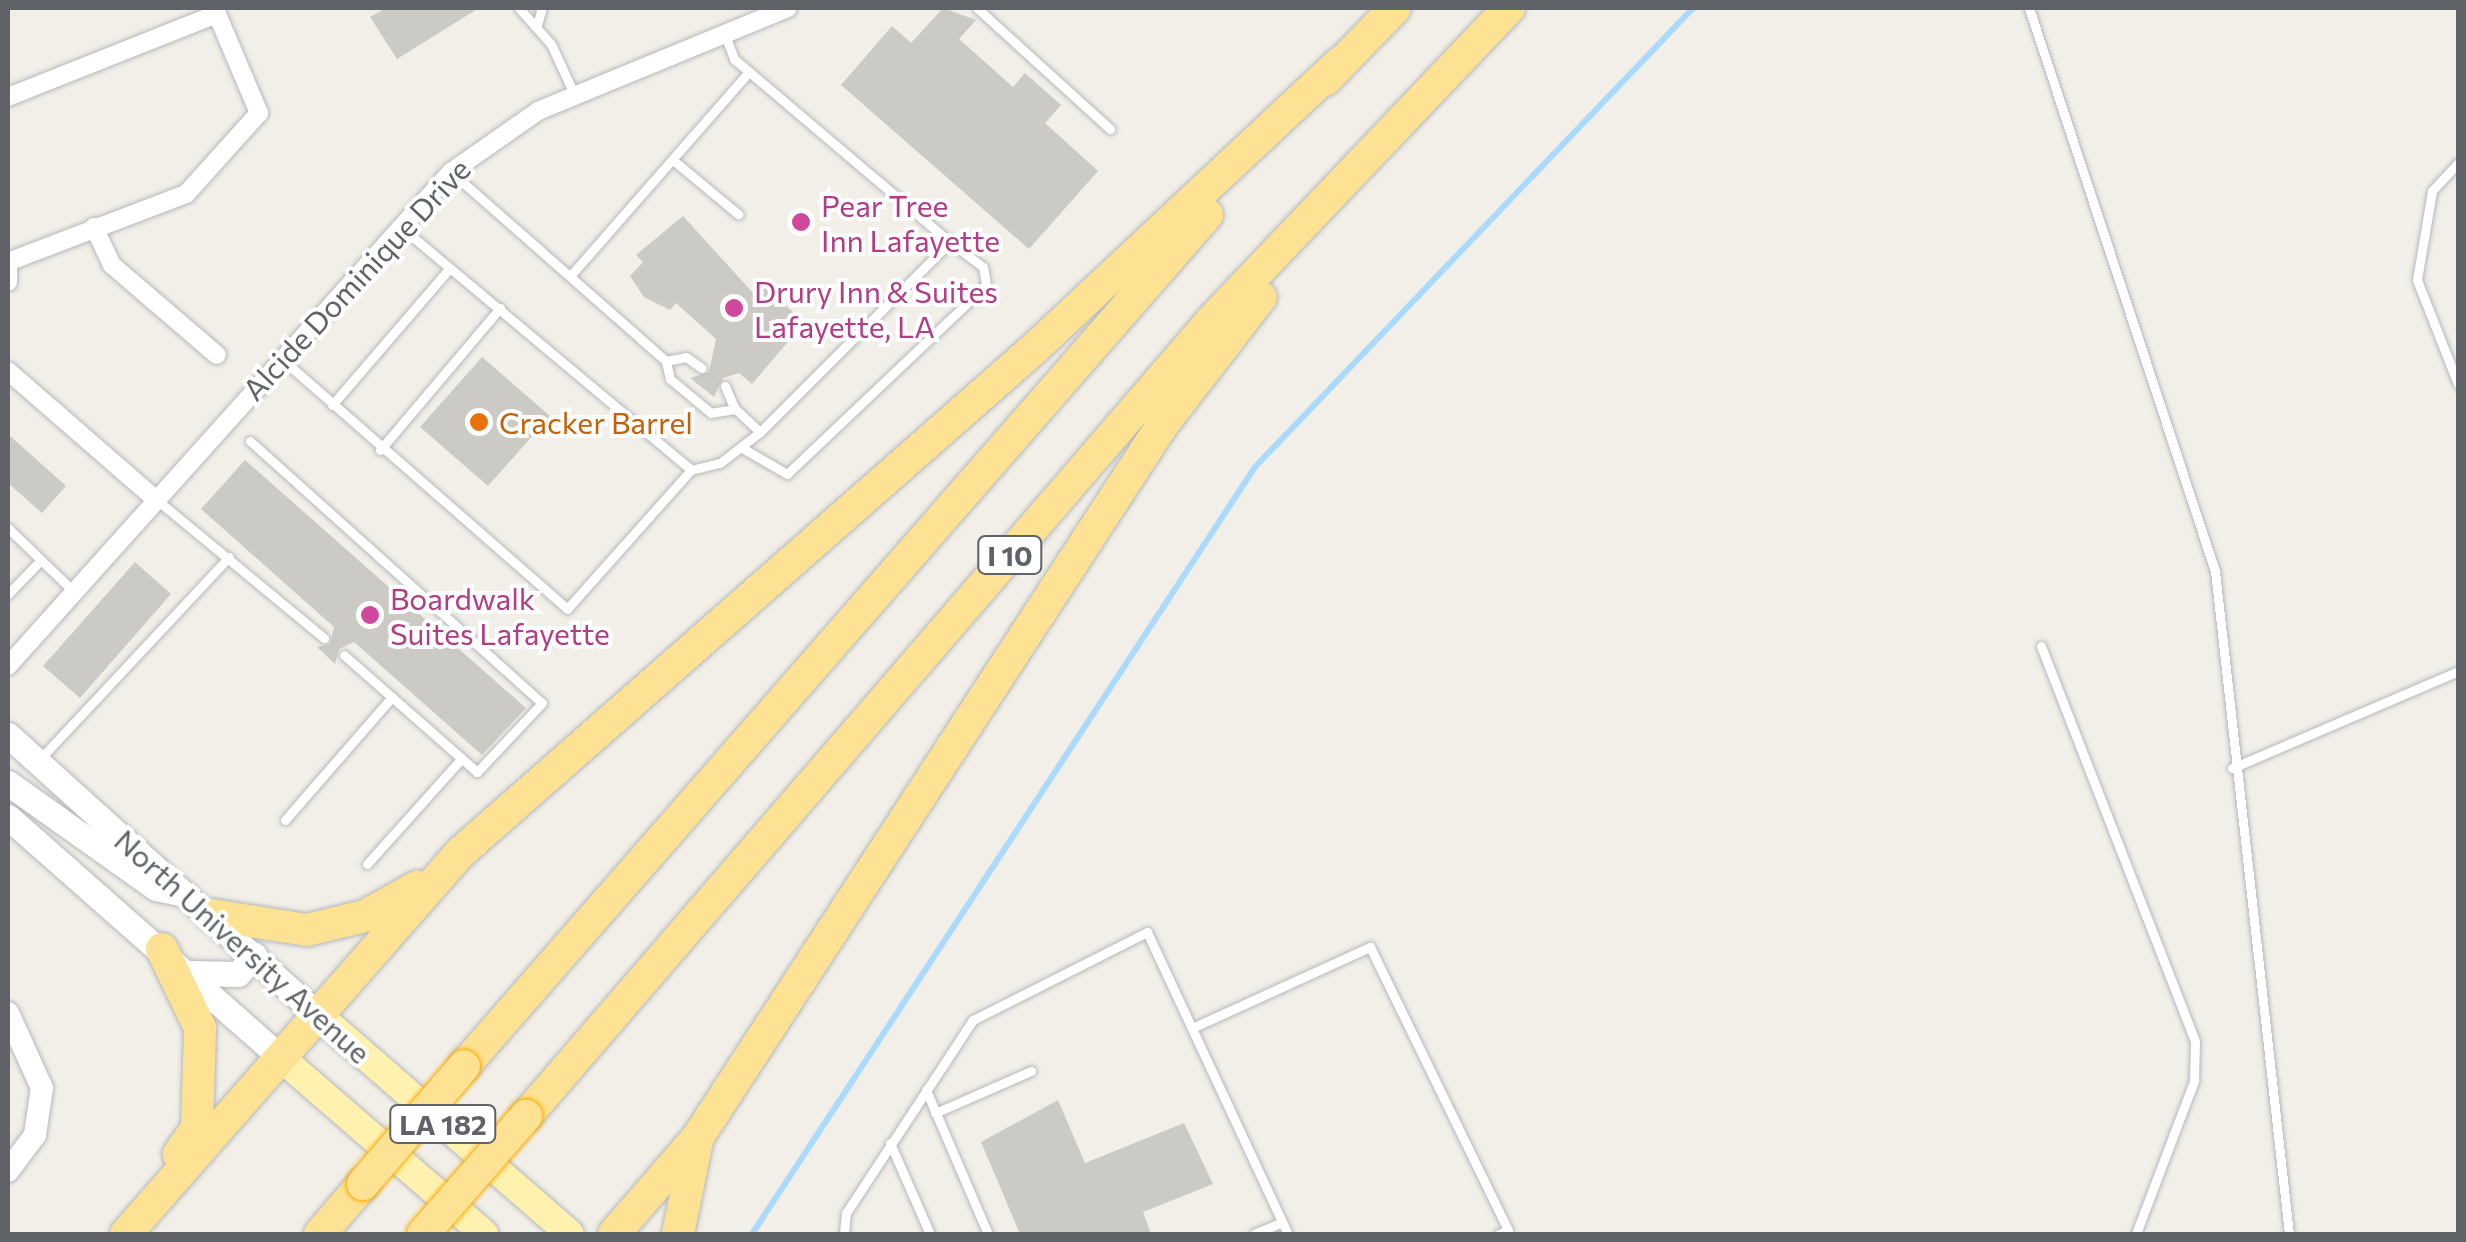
<!DOCTYPE html>
<style>
body{margin:0}
#map{position:relative;width:2466px;height:1242px;overflow:hidden;background:#f1efe8;font-family:Commissioner,sans-serif}
div>[style]{position:absolute}
[style*='--x']{left:calc(var(--x)*1px);top:calc(var(--y)*1px);width:calc(var(--w)*1px);rotate:calc(var(--a)*1deg)}
.stream>*{height:6px;margin:-3px;padding:0 3px;transform-origin:3px;border-radius:3px;background:#aadaff}
.building>*{inset:0;background:#cccac5}
.roads{filter:drop-shadow(0 0 2px #b5b8bc) drop-shadow(0 0 2px #b5b8bc)}
.service>*{height:9px;margin:-4.5px;padding:0 4.5px;transform-origin:4.5px;border-radius:4.5px;background:#fff}
.minor>*{height:18px;margin:-9px;padding:0 9px;transform-origin:9px;border-radius:9px;background:#fff}
.tertiary>*{height:22px;margin:-11px;padding:0 11px;transform-origin:11px;border-radius:11px;background:#fff}
.secondary>*{height:25px;margin:-12.5px;padding:0 12.5px;transform-origin:12.5px;border-radius:12.5px;background:#fff}
.primary>*{height:28px;margin:-14px;padding:0 14px;transform-origin:14px;border-radius:14px;background:#fff2af}
.motorway>*{height:32px;margin:-16px;padding:0 16px;transform-origin:16px;border-radius:16px;background:#fde293}
.bridges{filter:drop-shadow(0 0 2px #f9ab00) drop-shadow(0 0 2px #f9ab00)}
.motorway-bridge>*{height:32px;margin:-16px;padding:0 16px;transform-origin:16px;border-radius:16px;background:#fde293}
.dots>*{width:28px;height:28px;translate:-50% -50%;box-sizing:border-box;border:5px solid #fff;border-radius:50%}
span{translate:-50% -50%;white-space:nowrap;text-align:center;line-height:1.15;-webkit-text-stroke:8px #fff;paint-order:stroke}
.shield-label span{padding:2px 8px;background:#fff;border:2px solid;border-radius:8px;-webkit-text-stroke-width:0}
.shield-label{font-size:28px;color:#5f6368;font-weight:700}
.hotel-label{font-size:30px;color:#b23c85}
.left{translate:0 -50%;text-align:left}
.street-label{font-size:30px;color:#5f6368}
.food-label{font-size:30px;color:#c56008}
.frame{position:absolute;inset:0;border:10px solid #5f6368;pointer-events:none}
</style>
<div id="map">
<div class="stream">
<div style="--x:752;--y:1234;--w:917;--a:-56.74"></div>
<div style="--x:1255;--y:467;--w:634;--a:-46.34"></div>
</div>
<div class="building">
<div style="clip-path:polygon(386px 8px,479px 8px,397px 59px,370px 17px)"></div>
<div style="clip-path:polygon(943px 8px,976px 20px,959px 39px,1013px 87px,1025px 73px,1061px 105px,1045px 123px,1098px 171px,1029px 249px,841px 85px,892px 26px,911px 43px)"></div>
<div style="clip-path:polygon(683px 216px,755px 295px,764px 287px,805px 322px,752px 384px,739px 373px,723px 378px,714px 397px,690px 378px,709px 372px,716px 339px,676px 303px,670px 310px,644px 297px,630px 276px,643px 262px,636px 255px)"></div>
<div style="clip-path:polygon(482px 357px,550px 416px,488px 486px,420px 427px)"></div>
<div style="clip-path:polygon(8px 434px,66px 486px,42px 513px,8px 483px)"></div>
<div style="clip-path:polygon(245px 460px,526px 708px,482px 755px,354px 642px,339px 649px,335px 664px,317px 647px,330px 644px,334px 627px,201px 509px)"></div>
<div style="clip-path:polygon(135px 562px,171px 594px,80px 698px,43px 666px)"></div>
<div style="clip-path:polygon(1058px 1100px,1085px 1163px,1184px 1123px,1213px 1184px,1143px 1212px,1151px 1234px,1020px 1234px,981px 1142px)"></div>
</div>
<div class="roads">
<div class="service">
<div style="--x:519;--y:8;--w:48;--a:48.4"></div>
<div style="--x:551;--y:44;--w:55;--a:65.3"></div>
<div style="--x:977;--y:8;--w:180;--a:42.3"></div>
<div style="--x:2029;--y:8;--w:593;--a:71.72"></div>
<div style="--x:2215;--y:571;--w:667;--a:83.63"></div>
<div style="--x:537;--y:25;--w:18;--a:-74"></div>
<div style="--x:725;--y:35;--w:26;--a:69"></div>
<div style="--x:734;--y:59;--w:283;--a:40.3"></div>
<div style="--x:950;--y:242;--w:269;--a:135"></div>
<div style="--x:673;--y:160;--w:85;--a:39.7"></div>
<div style="--x:2458;--y:163;--w:38;--a:133"></div>
<div style="--x:2432;--y:191;--w:90;--a:99.6"></div>
<div style="--x:2417;--y:280;--w:112;--a:68.5"></div>
<div style="--x:402;--y:228;--w:377;--a:39.9"></div>
<div style="--x:571;--y:275;--w:270;--a:-48.8"></div>
<div style="--x:283;--y:360;--w:378;--a:41.2"></div>
<div style="--x:567;--y:609;--w:186;--a:-48.3"></div>
<div style="--x:691;--y:470;--w:30;--a:-14"></div>
<div style="--x:720;--y:463;--w:51;--a:-37.8"></div>
<div style="--x:760;--y:432;--w:34;--a:-137"></div>
<div style="--x:735;--y:409;--w:24;--a:171"></div>
<div style="--x:711;--y:413;--w:53;--a:-140.3"></div>
<div style="--x:670;--y:379;--w:18;--a:-103"></div>
<div style="--x:666;--y:361;--w:286;--a:-138.7"></div>
<div style="--x:666;--y:361;--w:20;--a:-11"></div>
<div style="--x:686;--y:357;--w:19;--a:35"></div>
<div style="--x:725;--y:386;--w:25;--a:67"></div>
<div style="--x:332;--y:405;--w:179;--a:-49.3"></div>
<div style="--x:250;--y:441;--w:392;--a:41.9"></div>
<div style="--x:542;--y:703;--w:95;--a:133.3"></div>
<div style="--x:477;--y:772;--w:177;--a:-138.7"></div>
<div style="--x:744;--y:449;--w:50;--a:30.2"></div>
<div style="--x:787;--y:474;--w:274;--a:-43.5"></div>
<div style="--x:986;--y:285;--w:18;--a:-99"></div>
<div style="--x:983;--y:267;--w:41;--a:-142.9"></div>
<div style="--x:380;--y:450;--w:186;--a:-49.8"></div>
<div style="--x:157;--y:500;--w:217;--a:39.6"></div>
<div style="--x:8;--y:528;--w:91;--a:44.1"></div>
<div style="--x:8;--y:594;--w:45;--a:-45.9"></div>
<div style="--x:2041;--y:646;--w:424;--a:68.7"></div>
<div style="--x:2195;--y:1041;--w:40;--a:91.4"></div>
<div style="--x:2194;--y:1081;--w:164;--a:110.8"></div>
<div style="--x:39;--y:760;--w:278;--a:-46.9"></div>
<div style="--x:2232;--y:768;--w:246;--a:-23.2"></div>
<div style="--x:285;--y:820;--w:163;--a:-49"></div>
<div style="--x:367;--y:864;--w:142;--a:-48.1"></div>
<div style="--x:1192;--y:1028;--w:196;--a:-24.5"></div>
<div style="--x:1370;--y:947;--w:315;--a:64"></div>
<div style="--x:1508;--y:1230;--w:10;--a:156"></div>
<div style="--x:926;--y:1090;--w:157;--a:66.7"></div>
<div style="--x:935;--y:1113;--w:105;--a:-23.6"></div>
<div style="--x:890;--y:1143;--w:99;--a:66.3"></div>
<div style="--x:844;--y:1234;--w:21;--a:-85"></div>
<div style="--x:846;--y:1213;--w:231;--a:-56.7"></div>
<div style="--x:973;--y:1020;--w:195;--a:-26.8"></div>
<div style="--x:1147;--y:932;--w:333;--a:65"></div>
<div style="--x:1254;--y:1234;--w:30;--a:-23"></div>
</div>
<div class="minor">
<div style="--x:8;--y:97;--w:225;--a:-21.7"></div>
<div style="--x:217;--y:14;--w:108;--a:67"></div>
<div style="--x:259;--y:113;--w:109;--a:132"></div>
<div style="--x:186;--y:194;--w:187;--a:159.1"></div>
<div style="--x:94;--y:227;--w:42;--a:64.7"></div>
<div style="--x:112;--y:265;--w:138;--a:40.6"></div>
<div style="--x:8;--y:261;--w:21;--a:90"></div>
<div style="--x:8;--y:371;--w:195;--a:41"></div>
<div style="--x:8;--y:666;--w:664;--a:-48.12"></div>
<div style="--x:451;--y:172;--w:106;--a:-35"></div>
<div style="--x:538;--y:111;--w:270;--a:-22.4"></div>
</div>
<div class="tertiary">
<div style="--x:8;--y:1013;--w:82;--a:65.6"></div>
<div style="--x:42;--y:1088;--w:48;--a:98.5"></div>
<div style="--x:35;--y:1135;--w:45;--a:126.9"></div>
</div>
<div class="secondary">
<div style="--x:8;--y:735;--w:416;--a:42.1"></div>
<div style="--x:8;--y:783;--w:181;--a:35.4"></div>
<div style="--x:156;--y:888;--w:30;--a:12"></div>
<div style="--x:8;--y:817;--w:363;--a:41.4"></div>
<div style="--x:188;--y:973;--w:50;--a:1.1"></div>
<div style="--x:238;--y:974;--w:25;--a:-50"></div>
</div>
<div class="primary">
<div style="--x:317;--y:1014;--w:335;--a:41"></div>
<div style="--x:280;--y:1057;--w:270;--a:40.9"></div>
</div>
<div class="motorway">
<div style="--x:1325;--y:80;--w:100;--a:-45.8"></div>
<div style="--x:211;--y:915;--w:97;--a:8.9"></div>
<div style="--x:307;--y:930;--w:60;--a:-13.6"></div>
<div style="--x:365;--y:916;--w:60;--a:-29.1"></div>
<div style="--x:162;--y:949;--w:88;--a:64.3"></div>
<div style="--x:200;--y:1028;--w:100;--a:91.7"></div>
<div style="--x:197;--y:1128;--w:32;--a:125"></div>
<div style="--x:464;--y:1066;--w:1130;--a:-48.88"></div>
<div style="--x:526;--y:1116;--w:1051;--a:-49.24"></div>
<div style="--x:1212;--y:320;--w:431;--a:-46.4"></div>
<div style="--x:126;--y:1234;--w:507;--a:-48.76"></div>
<div style="--x:460;--y:853;--w:765;--a:-41.29"></div>
<div style="--x:1035;--y:348;--w:417;--a:-43.1"></div>
<div style="--x:320;--y:1234;--w:66;--a:-49.3"></div>
<div style="--x:614;--y:1234;--w:128;--a:-49.1"></div>
<div style="--x:698;--y:1137;--w:851;--a:-56.89"></div>
<div style="--x:1163;--y:424;--w:160;--a:-52.3"></div>
<div style="--x:678;--y:1234;--w:95;--a:-78.5"></div>
</div>
</div>
<div class="bridges">
<div class="motorway-bridge">
<div style="--x:363;--y:1184;--w:155;--a:-49.4"></div>
<div style="--x:423;--y:1234;--w:157;--a:-48.9"></div>
</div>
</div>
<div class="dots">
<div style="left:801px;top:222px;background:#d1479c"></div>
<div style="left:734px;top:308px;background:#d1479c"></div>
<div style="left:479px;top:422px;background:#e8710a"></div>
<div style="left:370px;top:615px;background:#d1479c"></div>
</div>
<div class="shield-label">
<span style="left:1010px;top:555px">I 10</span>
<span style="left:443px;top:1124px">LA 182</span>
</div>
<div class="hotel-label">
<span class="left" style="left:821px;top:222px">Pear Tree<br>Inn Lafayette</span>
<span class="left" style="left:754px;top:308px">Drury Inn &amp; Suites<br>Lafayette, LA</span>
<span class="left" style="left:390px;top:615px">Boardwalk<br>Suites Lafayette</span>
</div>
<div class="street-label">
<span style="left:356px;top:279px;rotate:-47deg">Alcide Dominique Drive</span>
<span style="left:243px;top:946px;rotate:42deg">North University Avenue</span>
</div>
<div class="food-label">
<span class="left" style="left:499px;top:422px">Cracker Barrel</span>
</div>
<div class="frame"></div>
</div>
